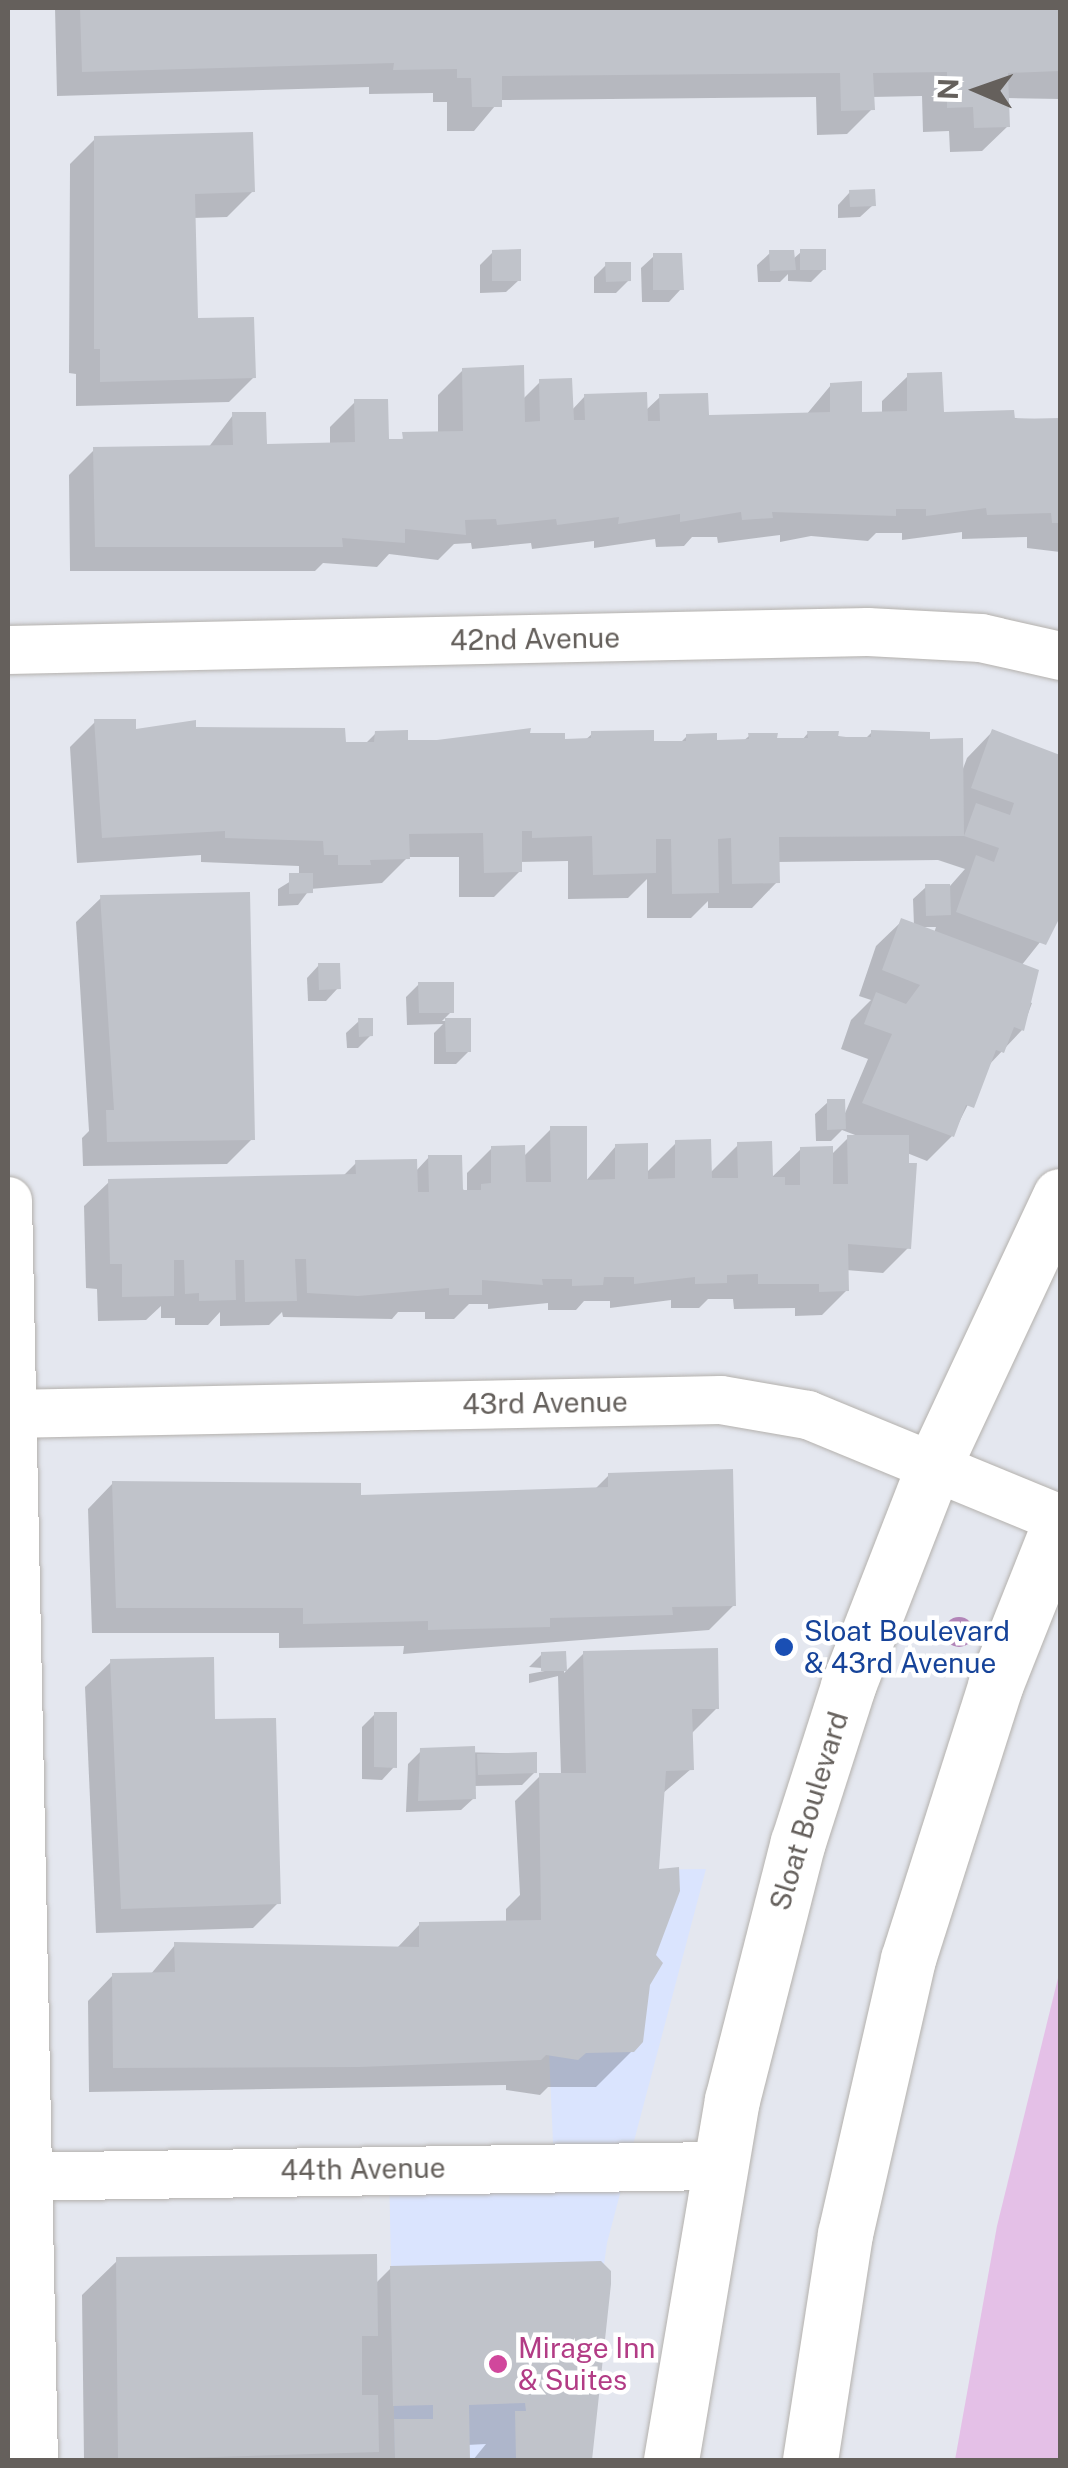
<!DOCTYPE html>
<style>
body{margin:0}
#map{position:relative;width:1068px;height:2468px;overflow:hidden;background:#e4e7ef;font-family:"Public Sans",sans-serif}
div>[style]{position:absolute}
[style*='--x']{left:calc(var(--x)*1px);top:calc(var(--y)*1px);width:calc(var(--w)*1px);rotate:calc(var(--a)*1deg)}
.commercial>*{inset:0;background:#dae4fe}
.green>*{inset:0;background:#e4c0e7}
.shadow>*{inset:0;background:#0003}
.building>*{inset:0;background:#c0c3ca}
.roads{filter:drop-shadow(0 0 2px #b4b1ad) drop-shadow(0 0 2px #b4b1ad)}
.street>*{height:48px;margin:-24px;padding:0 24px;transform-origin:24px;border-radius:24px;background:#fff}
.secondary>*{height:55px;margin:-27.5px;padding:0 27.5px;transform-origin:27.5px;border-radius:27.5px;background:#fff}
.trees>*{width:30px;height:30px;margin:-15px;border-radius:50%;background:#b285b8}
.dots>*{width:28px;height:28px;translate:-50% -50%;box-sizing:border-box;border:5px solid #fff;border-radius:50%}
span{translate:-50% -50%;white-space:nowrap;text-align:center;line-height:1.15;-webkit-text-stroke:9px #fff;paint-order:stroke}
.street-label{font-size:28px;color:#65605c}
.transit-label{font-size:28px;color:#164399}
.left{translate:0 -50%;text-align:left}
.hotel-label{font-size:28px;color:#b23c85}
.frame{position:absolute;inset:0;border:10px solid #65605c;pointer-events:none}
.north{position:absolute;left:928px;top:40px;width:100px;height:100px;-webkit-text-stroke:8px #fff;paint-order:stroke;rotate:272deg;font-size:28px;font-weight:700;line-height:40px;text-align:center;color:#65605c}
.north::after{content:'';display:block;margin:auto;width:35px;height:45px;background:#65605c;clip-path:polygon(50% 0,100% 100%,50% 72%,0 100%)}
</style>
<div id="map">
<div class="commercial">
<div style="clip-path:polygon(706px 1869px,607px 2243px,577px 2460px,395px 2460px,389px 2169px,554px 2165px,541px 1871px)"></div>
</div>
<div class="green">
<div style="clip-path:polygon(1060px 1970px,1060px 2460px,955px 2460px,997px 2226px)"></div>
</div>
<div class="shadow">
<div style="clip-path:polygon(55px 8px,1060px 8px,1060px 99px,1007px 98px,1008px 126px,982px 151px,950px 152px,949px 131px,923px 132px,922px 96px,872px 97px,872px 109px,847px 134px,817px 135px,816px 97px,500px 100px,474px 131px,447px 131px,447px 102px,433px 102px,433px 93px,369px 94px,369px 87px,57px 96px)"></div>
<div style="clip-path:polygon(95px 139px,252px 192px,227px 217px,193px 218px,195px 321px,254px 377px,229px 402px,76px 406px,76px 374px,69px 373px,70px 164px)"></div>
<div style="clip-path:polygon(850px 192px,873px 205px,860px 217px,838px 218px,838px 205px)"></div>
<div style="clip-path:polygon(493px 252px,519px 280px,506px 292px,480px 293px,480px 265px)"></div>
<div style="clip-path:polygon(801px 252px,824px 269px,811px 282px,788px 281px,788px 274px,780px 282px,758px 282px,757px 265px,770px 253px,792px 260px)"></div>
<div style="clip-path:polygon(654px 256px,681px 289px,669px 302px,642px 302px,641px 268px)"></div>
<div style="clip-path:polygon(606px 265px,629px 280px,616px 293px,594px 293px,594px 277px)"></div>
<div style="clip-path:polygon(463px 370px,522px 400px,540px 382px,571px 411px,585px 396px,645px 411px,660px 397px,707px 418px,806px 415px,831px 385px,860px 415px,882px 414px,882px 401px,908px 376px,941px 415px,1060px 420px,1060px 552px,1027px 548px,1027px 537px,962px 539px,962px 532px,902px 540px,902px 533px,876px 533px,868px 541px,811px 536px,780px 542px,780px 535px,718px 543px,717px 537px,692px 537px,684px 546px,656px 547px,655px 539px,594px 548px,594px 541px,532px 549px,531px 543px,472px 549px,471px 543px,454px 544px,438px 560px,389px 554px,377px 567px,323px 563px,315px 571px,70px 571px,69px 475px,94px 450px,208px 448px,233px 415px,264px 446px,330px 445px,330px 427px,355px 402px,386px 441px,438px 434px,438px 395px)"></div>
<div style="clip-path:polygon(evenodd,95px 722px,133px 732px,193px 729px,343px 745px,364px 745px,376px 733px,405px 743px,528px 736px,584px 741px,592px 734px,651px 744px,680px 743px,687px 736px,715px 743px,742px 742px,749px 736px,802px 740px,808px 733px,865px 739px,872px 732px,927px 741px,961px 774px,967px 758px,992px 732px,1060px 757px,1060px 917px,1021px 966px,1025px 1000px,1032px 1003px,1022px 1030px,987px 1067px,952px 1136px,927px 1161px,907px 1153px,908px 1248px,883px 1273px,846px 1270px,847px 1290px,822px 1315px,795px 1316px,795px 1308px,734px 1309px,733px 1299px,708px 1299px,699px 1308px,671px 1308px,671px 1300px,610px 1308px,610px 1301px,584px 1301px,576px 1310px,548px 1310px,548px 1303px,488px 1309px,488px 1304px,469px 1304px,454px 1319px,425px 1319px,425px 1312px,398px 1312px,392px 1319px,283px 1317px,282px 1312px,269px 1325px,220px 1326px,220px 1312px,208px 1325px,175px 1325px,175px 1318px,161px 1318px,161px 1306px,146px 1320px,98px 1321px,97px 1289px,86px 1288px,84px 1206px,110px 1181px,343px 1176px,356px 1163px,415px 1172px,429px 1157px,467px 1193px,467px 1173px,492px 1148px,523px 1157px,551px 1129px,585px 1182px,616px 1146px,646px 1173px,676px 1143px,709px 1174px,738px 1145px,770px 1179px,801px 1149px,831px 1155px,848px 1138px,863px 1138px,842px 1130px,831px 1141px,816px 1141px,815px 1114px,828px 1102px,843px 1118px,868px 1059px,841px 1049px,851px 1020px,871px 1000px,859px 996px,876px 946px,902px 921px,914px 926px,913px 899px,926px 887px,950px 886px,965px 869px,938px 860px,777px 862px,777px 882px,752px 908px,708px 908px,708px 901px,691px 918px,647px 918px,647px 879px,628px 898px,568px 899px,568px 861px,519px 862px,520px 871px,494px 897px,459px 897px,459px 857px,408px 857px,382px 883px,310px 889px,298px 905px,278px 906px,278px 889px,299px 876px,299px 866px,201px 862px,201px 855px,77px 863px,70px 747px,95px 722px,918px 927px,936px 927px,934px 933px,918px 927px)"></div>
<div style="clip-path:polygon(102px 897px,252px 1139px,227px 1164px,83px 1166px,82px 1138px,89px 1131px,76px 922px)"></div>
<div style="clip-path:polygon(319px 965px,338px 988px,326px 1001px,308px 1001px,307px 978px)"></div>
<div style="clip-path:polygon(419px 984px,451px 1012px,442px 1021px,469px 1020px,469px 1051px,456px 1064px,434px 1064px,434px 1033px,443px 1024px,407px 1025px,406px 997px)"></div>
<div style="clip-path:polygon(359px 1021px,371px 1035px,358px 1048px,347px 1048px,346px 1033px)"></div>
<div style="clip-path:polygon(609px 1475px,734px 1605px,709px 1630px,403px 1654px,404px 1646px,279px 1648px,279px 1633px,92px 1633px,88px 1509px,113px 1483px,358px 1498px,594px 1490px)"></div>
<div style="clip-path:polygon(584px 1653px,717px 1708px,691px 1734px,691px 1769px,662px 1794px,647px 1984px,632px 2051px,596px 2087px,548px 2087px,540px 2095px,506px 2090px,506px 2085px,89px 2092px,88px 2001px,113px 1975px,150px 1975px,175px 1945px,396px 1949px,420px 1924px,506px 1923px,506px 1909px,520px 1895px,515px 1801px,540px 1776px,561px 1775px,558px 1676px,529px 1683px,529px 1674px,555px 1669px,529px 1667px,542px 1654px,564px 1654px,564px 1673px)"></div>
<div style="clip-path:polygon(111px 1662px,212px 1722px,278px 1903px,253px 1928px,96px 1933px,85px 1687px)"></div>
<div style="clip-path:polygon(375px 1714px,394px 1767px,382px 1780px,362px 1779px,362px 1727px)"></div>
<div style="clip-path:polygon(421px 1751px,535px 1754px,535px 1772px,522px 1785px,474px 1786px,474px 1798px,461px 1810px,406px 1812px,408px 1764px)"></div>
<div style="clip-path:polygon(118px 2260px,375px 2284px,391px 2268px,606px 2325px,589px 2460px,473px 2460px,486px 2444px,467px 2445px,467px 2460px,84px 2460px,82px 2295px)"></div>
</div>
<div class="building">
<div style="clip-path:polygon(80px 8px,1060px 8px,1060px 71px,1008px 73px,1010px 127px,974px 128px,973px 107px,947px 108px,947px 72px,873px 73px,875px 110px,841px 111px,840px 73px,502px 76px,502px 107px,472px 107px,471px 78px,457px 78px,457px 69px,393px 70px,394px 63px,82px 72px)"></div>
<div style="clip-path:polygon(253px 132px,255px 192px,195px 194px,198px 318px,254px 317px,256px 378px,100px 382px,100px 349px,94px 349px,94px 136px)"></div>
<div style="clip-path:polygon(875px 189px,876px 206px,850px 207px,849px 190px)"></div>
<div style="clip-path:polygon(521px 249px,521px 281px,492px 281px,492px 250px)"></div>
<div style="clip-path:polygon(800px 249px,826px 249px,826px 270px,800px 270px)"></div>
<div style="clip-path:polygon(769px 250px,794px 250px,796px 270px,770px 271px)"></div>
<div style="clip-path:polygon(653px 253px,682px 253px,684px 290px,653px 290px)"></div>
<div style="clip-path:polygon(605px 262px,631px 262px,631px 281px,606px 282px)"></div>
<div style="clip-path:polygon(524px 365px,525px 422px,540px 421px,539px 379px,572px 378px,574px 420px,585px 420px,584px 394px,647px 392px,648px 421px,660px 421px,659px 394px,708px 393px,709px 415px,830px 412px,830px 383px,862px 381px,862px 412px,907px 411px,907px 373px,942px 372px,944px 412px,1014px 410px,1015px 419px,1060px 418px,1060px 523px,1052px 523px,1051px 513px,987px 515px,986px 508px,926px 516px,926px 509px,896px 509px,896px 516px,772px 512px,773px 518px,742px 520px,741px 512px,680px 522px,680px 514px,618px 524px,619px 517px,557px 525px,556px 519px,497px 525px,496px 519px,465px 520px,466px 535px,405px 529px,405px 543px,342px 538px,343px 547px,95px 547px,93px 447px,233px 445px,232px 412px,266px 412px,267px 444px,355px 442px,354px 399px,388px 399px,389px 439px,403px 439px,402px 432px,463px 431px,462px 368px)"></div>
<div style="clip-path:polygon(94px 719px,136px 719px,136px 729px,196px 720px,196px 727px,345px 728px,346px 742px,374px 742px,375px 731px,408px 730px,408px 740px,437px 740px,531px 728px,530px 733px,565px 733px,565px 739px,591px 738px,591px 731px,654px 730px,654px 741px,686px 741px,686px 734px,717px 733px,717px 740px,749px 739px,748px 733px,778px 733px,777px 738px,808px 738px,807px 731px,839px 731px,838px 737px,871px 737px,871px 730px,930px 732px,930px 739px,963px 738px,964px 836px,976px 803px,1010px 815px,1014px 803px,971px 788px,992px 729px,1060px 755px,1060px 917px,1046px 945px,956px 912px,976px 855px,994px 862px,999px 848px,964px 836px,779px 837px,780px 883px,732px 884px,731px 838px,718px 839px,719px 893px,672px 894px,671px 839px,656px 839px,656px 873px,593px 875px,592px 836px,532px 838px,532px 831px,522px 831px,522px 872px,484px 873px,483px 833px,409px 834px,410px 859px,370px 860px,371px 865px,338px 865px,338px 855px,324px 855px,323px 841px,225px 838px,225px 831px,102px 838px)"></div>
<div style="clip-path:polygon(289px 873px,313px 873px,313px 893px,289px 894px)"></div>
<div style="clip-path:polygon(925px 884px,950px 884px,951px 915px,926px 916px)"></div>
<div style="clip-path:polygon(250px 892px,255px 1140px,107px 1142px,106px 1110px,114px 1110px,100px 895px)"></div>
<div style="clip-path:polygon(901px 918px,1039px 970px,1024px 1031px,1014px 1027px,1004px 1053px,996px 1050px,974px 1108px,966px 1105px,954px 1137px,862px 1103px,892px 1034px,864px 1024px,876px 992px,906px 1004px,920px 985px,882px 970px)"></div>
<div style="clip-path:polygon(318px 963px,340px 963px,341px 989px,319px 990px)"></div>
<div style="clip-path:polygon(418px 982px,454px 982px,454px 1013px,419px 1013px)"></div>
<div style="clip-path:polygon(358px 1018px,373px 1018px,373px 1036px,359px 1037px)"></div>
<div style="clip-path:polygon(445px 1018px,471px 1018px,471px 1052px,446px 1052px)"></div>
<div style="clip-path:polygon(827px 1099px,845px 1099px,846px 1129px,827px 1130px)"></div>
<div style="clip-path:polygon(550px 1126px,587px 1126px,587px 1180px,615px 1179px,615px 1144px,648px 1143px,648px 1179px,675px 1178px,675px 1140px,711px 1139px,712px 1178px,738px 1178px,737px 1142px,772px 1141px,773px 1177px,785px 1177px,785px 1185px,800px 1185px,800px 1147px,833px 1146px,833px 1184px,848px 1184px,847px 1135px,909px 1135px,909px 1163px,917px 1163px,911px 1249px,848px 1244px,849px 1291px,819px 1292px,819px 1284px,758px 1284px,758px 1274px,727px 1275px,727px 1283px,695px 1284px,695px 1277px,634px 1284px,634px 1277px,604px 1277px,603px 1285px,572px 1286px,572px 1279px,542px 1279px,543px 1285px,482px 1280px,482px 1295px,449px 1295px,449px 1288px,358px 1296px,307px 1293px,306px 1259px,295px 1259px,297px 1301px,245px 1302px,244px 1260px,235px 1260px,236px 1300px,199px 1301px,199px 1293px,185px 1294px,184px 1260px,174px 1260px,174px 1296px,122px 1297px,122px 1264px,110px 1264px,108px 1179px,356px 1174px,355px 1160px,417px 1159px,418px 1192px,429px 1192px,428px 1155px,462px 1155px,463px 1190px,481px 1190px,481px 1184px,491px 1183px,491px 1146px,525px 1145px,526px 1182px,551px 1182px)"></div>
<div style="clip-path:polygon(733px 1469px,736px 1606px,672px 1607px,673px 1615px,550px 1618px,550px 1627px,428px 1630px,428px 1621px,303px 1624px,303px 1608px,116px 1608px,112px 1481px,361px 1483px,361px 1495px,608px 1487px,608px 1473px)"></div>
<div style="clip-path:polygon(718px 1648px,719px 1709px,692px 1709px,694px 1770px,666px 1771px,659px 1869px,679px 1867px,680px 1891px,656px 1955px,663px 1963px,650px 1985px,643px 2042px,634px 2052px,586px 2053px,578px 2060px,546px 2055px,541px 2060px,359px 2067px,113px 2068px,112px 1973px,175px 1972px,174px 1942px,419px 1947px,419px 1922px,541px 1920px,539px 1773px,586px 1773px,583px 1651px)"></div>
<div style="clip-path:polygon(566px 1651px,567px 1671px,541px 1671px,541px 1652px)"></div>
<div style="clip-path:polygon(214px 1657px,215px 1719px,276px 1718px,281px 1904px,121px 1909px,110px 1659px)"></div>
<div style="clip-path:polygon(374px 1712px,397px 1712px,397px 1768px,374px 1767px)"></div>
<div style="clip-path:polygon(475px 1746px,476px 1799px,418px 1801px,420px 1748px)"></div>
<div style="clip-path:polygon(537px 1752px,537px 1773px,478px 1775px,477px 1754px)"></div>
<div style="clip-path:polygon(377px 2254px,378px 2336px,362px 2336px,362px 2395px,378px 2395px,379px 2452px,118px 2460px,116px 2257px)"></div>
<div style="clip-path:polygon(601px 2261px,611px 2271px,611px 2284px,592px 2460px,516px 2460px,515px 2411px,526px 2411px,525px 2403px,469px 2405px,470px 2460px,395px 2460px,394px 2419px,433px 2419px,433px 2405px,393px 2406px,390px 2266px)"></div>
</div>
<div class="roads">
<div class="street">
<div style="--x:8;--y:650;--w:860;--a:-1.2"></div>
<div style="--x:868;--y:632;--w:113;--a:3"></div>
<div style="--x:981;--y:638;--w:81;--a:12.8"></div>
<div style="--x:8;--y:1201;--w:1259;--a:88.82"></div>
<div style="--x:8;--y:1414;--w:713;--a:-1.12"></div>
<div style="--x:721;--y:1400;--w:88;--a:9.8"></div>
<div style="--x:808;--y:1415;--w:273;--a:22.4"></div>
<div style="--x:8;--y:2177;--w:711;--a:-0.89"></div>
</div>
<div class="secondary">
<div style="--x:671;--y:2460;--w:365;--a:-80.4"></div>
<div style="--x:732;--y:2100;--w:266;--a:-75.7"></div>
<div style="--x:798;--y:1842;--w:164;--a:-72.2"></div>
<div style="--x:848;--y:1686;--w:237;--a:-68.7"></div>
<div style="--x:934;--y:1465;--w:297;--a:-64.9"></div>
<div style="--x:810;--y:2460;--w:229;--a:-81.2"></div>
<div style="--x:845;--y:2234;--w:282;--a:-77.1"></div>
<div style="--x:908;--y:1959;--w:287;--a:-72.3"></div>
<div style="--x:995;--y:1686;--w:175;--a:-68.3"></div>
</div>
</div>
<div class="trees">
<div style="left:959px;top:1632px"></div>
</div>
<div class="dots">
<div style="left:784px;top:1647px;background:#1a4fb4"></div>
<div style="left:498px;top:2364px;background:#d1479c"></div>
</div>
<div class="street-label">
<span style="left:535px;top:639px;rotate:-1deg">42nd Avenue</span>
<span style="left:545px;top:1403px;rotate:-1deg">43rd Avenue</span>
<span style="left:809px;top:1811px;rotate:-73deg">Sloat Boulevard</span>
<span style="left:363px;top:2169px;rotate:-1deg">44th Avenue</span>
</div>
<div class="transit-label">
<span class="left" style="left:804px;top:1647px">Sloat Boulevard<br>&amp; 43rd Avenue</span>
</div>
<div class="hotel-label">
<span class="left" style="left:518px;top:2364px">Mirage Inn<br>&amp; Suites</span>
</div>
<div class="frame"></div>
<div class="north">N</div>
</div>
